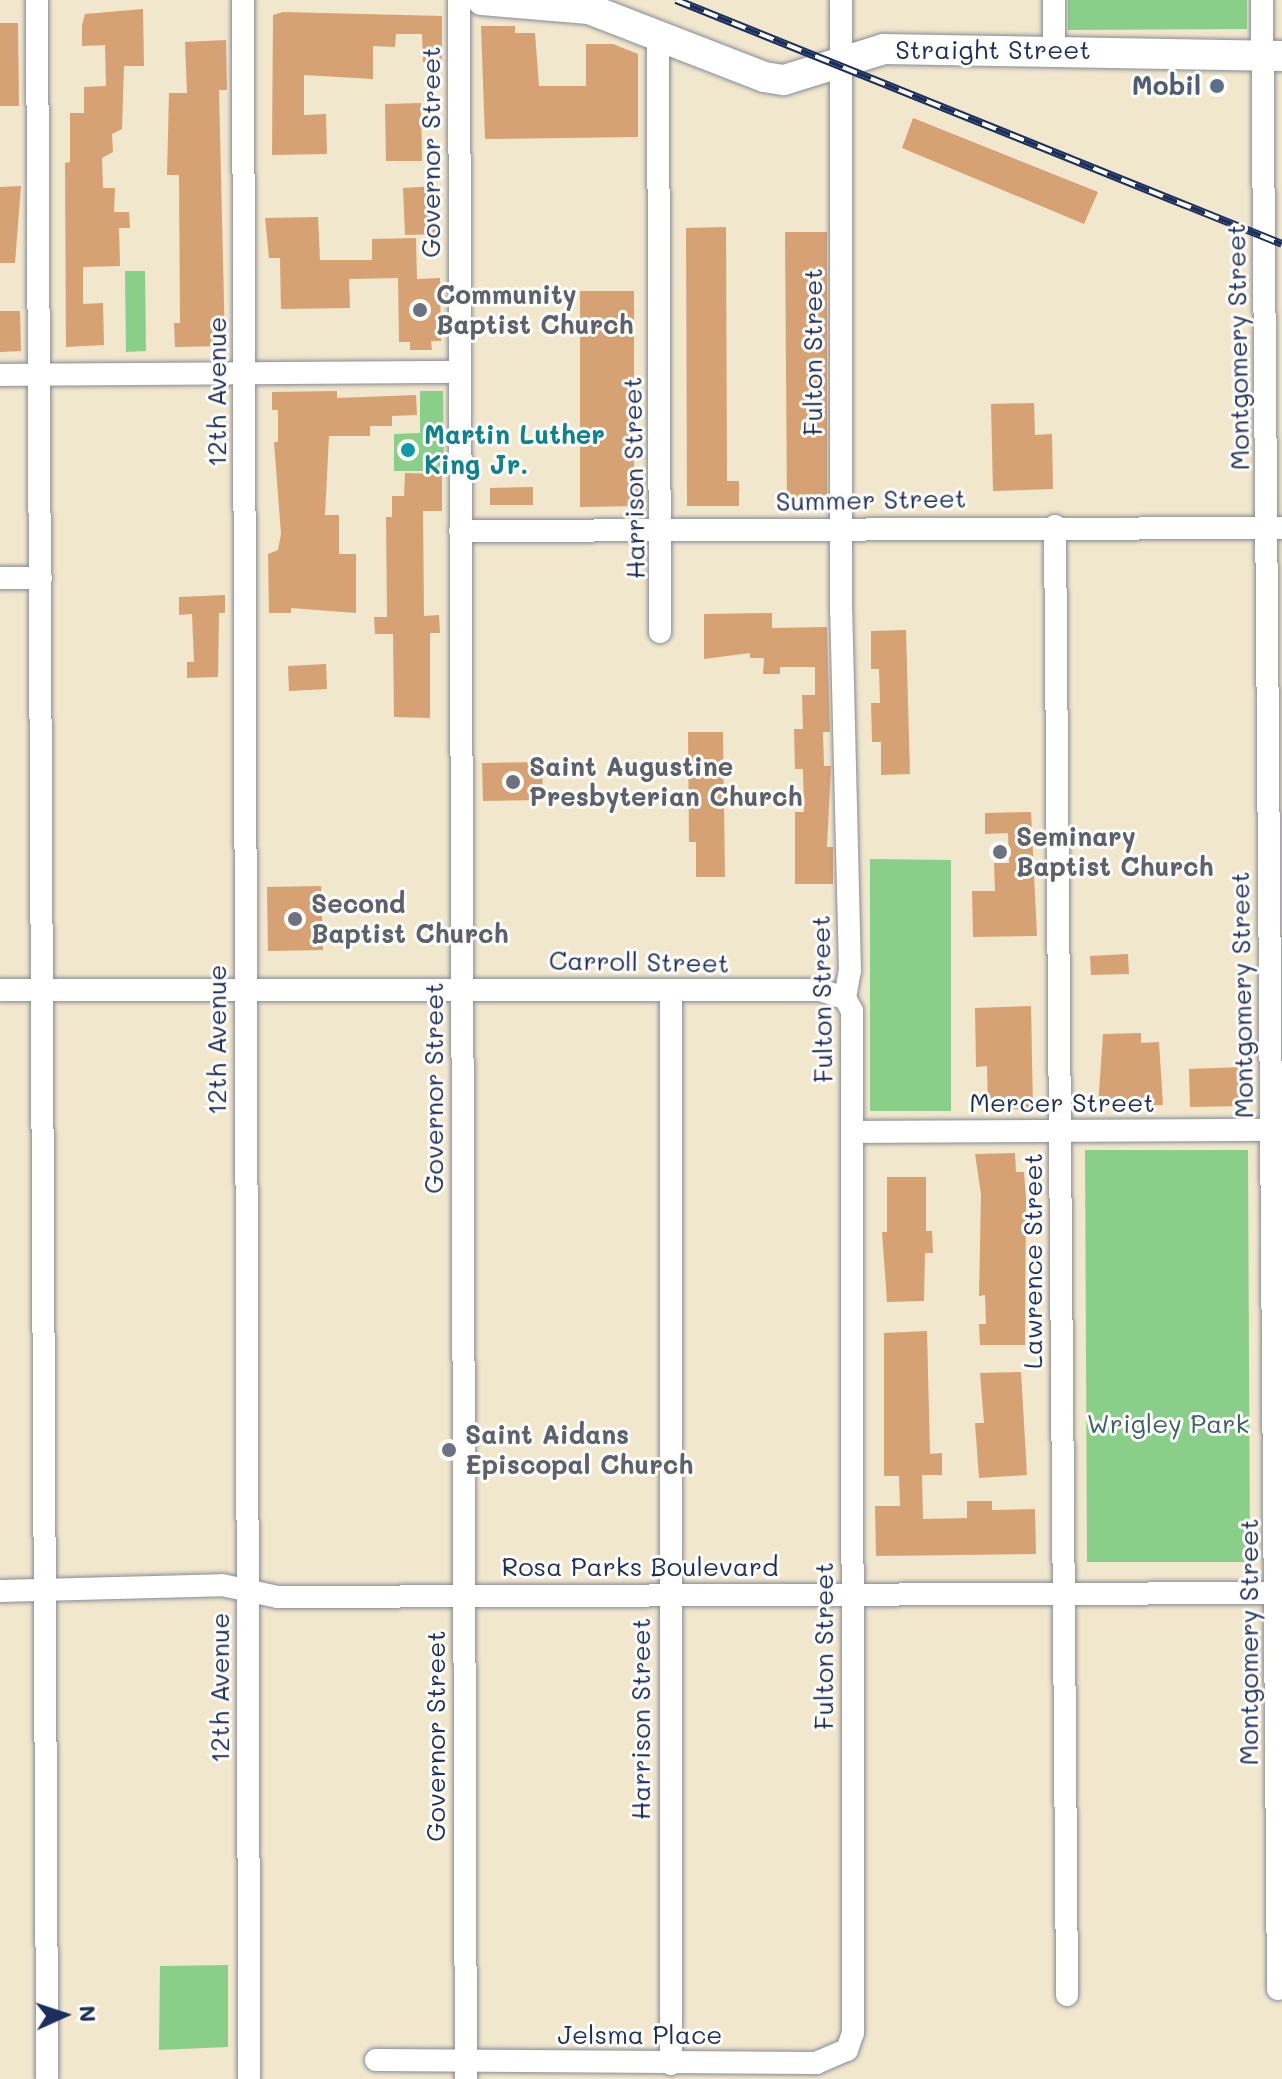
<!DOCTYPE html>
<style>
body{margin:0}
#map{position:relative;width:1282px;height:2079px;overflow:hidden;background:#f1e7cd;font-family:Mali,sans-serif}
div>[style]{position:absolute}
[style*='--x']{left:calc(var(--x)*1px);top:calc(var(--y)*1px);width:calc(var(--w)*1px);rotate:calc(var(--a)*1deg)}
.green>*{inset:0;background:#8acf89}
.building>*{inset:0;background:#d6a173}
.roads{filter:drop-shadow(0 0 2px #868b96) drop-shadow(0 0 2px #868b96)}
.street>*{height:22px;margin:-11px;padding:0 11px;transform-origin:11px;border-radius:11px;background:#fff}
.secondary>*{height:30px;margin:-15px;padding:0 15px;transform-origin:15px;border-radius:15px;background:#fff}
.rail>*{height:8px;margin-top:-4px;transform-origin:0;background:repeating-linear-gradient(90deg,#fdfcf7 0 15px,#1b2f5e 0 30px);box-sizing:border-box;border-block:2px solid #1b2f5e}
.dots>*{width:22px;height:22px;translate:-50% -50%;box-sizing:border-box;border:4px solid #fdfcf7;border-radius:50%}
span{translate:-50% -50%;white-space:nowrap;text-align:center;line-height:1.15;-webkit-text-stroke:6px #fdfcf7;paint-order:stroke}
.street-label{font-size:26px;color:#1b2f5e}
.service-label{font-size:26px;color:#4e5e75;font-weight:700}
.right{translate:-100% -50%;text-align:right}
.worship-label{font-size:26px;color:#5b616d;font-weight:700}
.left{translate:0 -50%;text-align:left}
.culture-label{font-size:26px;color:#0d838f;font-weight:700}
.park-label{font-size:26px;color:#3c5f6b}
.north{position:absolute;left:24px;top:1975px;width:80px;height:80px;-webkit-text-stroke:6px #fdfcf7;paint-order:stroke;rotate:87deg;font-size:22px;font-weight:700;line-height:32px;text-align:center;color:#1b2f5e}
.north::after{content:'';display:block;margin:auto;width:28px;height:36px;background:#1b2f5e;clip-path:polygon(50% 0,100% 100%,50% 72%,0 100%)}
</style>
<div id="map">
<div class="green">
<div style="clip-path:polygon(1068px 0,1247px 0,1247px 29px,1068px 30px)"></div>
<div style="clip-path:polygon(125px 271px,145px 271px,146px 351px,126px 352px)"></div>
<div style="clip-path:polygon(420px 391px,443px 391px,444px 471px,394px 471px,394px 434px,420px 433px)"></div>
<div style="clip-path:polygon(870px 859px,951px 860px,951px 1111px,870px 1111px)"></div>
<div style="clip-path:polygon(1085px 1150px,1248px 1150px,1250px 1562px,1087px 1562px)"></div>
<div style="clip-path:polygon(228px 1965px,228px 2047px,159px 2050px,160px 1966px)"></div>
</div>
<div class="building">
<div style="clip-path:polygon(143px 9px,144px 66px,124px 66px,122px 129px,112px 134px,113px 152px,102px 158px,103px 188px,115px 188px,114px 212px,129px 212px,130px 228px,119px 228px,120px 266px,83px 267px,83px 304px,103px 303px,104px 345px,66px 347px,65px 163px,70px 162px,70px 113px,84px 113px,84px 87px,106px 86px,105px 45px,82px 46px,82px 25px,85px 14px)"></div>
<div style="clip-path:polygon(283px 12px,442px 16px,442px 63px,423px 62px,422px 34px,396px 34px,395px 47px,373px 46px,373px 79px,304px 75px,304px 115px,326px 114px,327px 154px,272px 155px,273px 15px)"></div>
<div style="clip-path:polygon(0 23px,18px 23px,19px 106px,0 106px)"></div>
<div style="clip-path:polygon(481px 26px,515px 26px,515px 33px,535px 33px,539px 86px,586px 86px,586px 44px,613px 44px,638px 54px,638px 137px,485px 139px)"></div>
<div style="clip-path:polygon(226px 40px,227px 90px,219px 90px,225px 346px,175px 347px,174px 323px,180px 323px,179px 175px,167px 175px,169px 93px,187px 93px,185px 42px)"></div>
<div style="clip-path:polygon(421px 103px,422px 161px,386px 161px,385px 104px)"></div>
<div style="clip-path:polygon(913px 118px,1098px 192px,1084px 224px,902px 148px)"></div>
<div style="clip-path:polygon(21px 186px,15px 263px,0 263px,0 187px)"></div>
<div style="clip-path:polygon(437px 186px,438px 234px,405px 235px,403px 188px)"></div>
<div style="clip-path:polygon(318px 217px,320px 260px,372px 260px,372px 239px,416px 238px,417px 279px,440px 278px,441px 341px,431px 341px,432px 350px,410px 350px,410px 342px,399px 342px,398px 278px,349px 279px,350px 308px,281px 309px,280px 258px,269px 258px,265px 218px)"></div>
<div style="clip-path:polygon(726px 227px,727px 481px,739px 481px,739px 506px,687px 506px,686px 228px)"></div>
<div style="clip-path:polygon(785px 232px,827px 232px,827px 505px,787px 506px)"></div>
<div style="clip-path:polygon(580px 291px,634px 291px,634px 483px,641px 483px,641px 506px,580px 507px)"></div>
<div style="clip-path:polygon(0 311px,20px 311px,21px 351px,0 352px)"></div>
<div style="clip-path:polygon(337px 391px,337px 398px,416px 395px,417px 415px,392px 416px,392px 426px,370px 426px,370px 436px,329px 436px,325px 515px,339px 515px,339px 554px,356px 554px,356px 613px,291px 608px,291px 613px,269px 613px,268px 554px,278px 550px,281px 534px,274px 442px,278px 442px,278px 410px,272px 410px,272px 392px)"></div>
<div style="clip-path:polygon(1034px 403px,1035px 435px,1052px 434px,1053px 489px,993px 491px,991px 404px)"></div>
<div style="clip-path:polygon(405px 473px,442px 474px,442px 511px,423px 511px,424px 616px,439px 615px,440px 633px,430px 633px,430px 718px,394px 717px,393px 634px,375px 634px,374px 617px,387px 617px,386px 517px,392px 517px,392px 496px,404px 496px)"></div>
<div style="clip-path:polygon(533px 487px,533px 505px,490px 505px,490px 488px)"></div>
<div style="clip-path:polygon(225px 595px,225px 613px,219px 613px,218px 677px,187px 678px,187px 662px,194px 662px,192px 614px,179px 615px,179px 597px)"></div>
<div style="clip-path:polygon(772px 613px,772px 628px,827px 627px,830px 732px,823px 732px,824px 766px,831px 766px,827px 847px,833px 847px,833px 884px,795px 884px,795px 812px,804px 812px,803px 769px,795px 769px,794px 729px,803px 729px,802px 695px,815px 695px,815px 667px,780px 667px,780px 674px,763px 674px,764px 658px,750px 658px,750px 653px,704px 659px,704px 614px)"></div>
<div style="clip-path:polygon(906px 630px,910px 774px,881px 775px,881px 742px,872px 742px,871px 703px,880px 703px,879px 669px,871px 669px,871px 631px)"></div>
<div style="clip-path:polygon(326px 664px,327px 689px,289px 691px,288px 666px)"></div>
<div style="clip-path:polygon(688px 732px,723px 732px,725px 877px,696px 877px,696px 842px,689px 842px)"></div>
<div style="clip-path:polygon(542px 762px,543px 800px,483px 801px,482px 763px)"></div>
<div style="clip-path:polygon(1031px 812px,1037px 936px,973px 937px,972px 891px,995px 891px,994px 863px,1009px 863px,1008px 833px,985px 834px,985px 813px)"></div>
<div style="clip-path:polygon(321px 886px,323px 950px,268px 951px,267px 887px)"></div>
<div style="clip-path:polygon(1128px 954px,1129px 974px,1091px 975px,1090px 956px)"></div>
<div style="clip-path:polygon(1031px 1006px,1033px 1109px,988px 1110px,987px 1066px,976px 1067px,975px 1008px)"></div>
<div style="clip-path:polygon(1141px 1033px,1141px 1043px,1159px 1042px,1163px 1105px,1098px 1107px,1103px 1034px)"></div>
<div style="clip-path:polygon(1243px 1067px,1245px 1106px,1190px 1107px,1189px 1069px)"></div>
<div style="clip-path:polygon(1015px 1153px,1016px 1172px,1024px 1172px,1026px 1198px,1025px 1345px,980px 1345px,979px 1324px,986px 1324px,985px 1295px,979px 1296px,981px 1194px,975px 1154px)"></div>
<div style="clip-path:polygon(887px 1177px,926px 1177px,926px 1231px,932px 1231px,933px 1253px,925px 1253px,924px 1301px,887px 1302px,882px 1232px,887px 1232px)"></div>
<div style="clip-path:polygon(927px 1331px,930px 1454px,942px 1453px,942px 1475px,922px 1475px,923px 1519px,967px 1518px,967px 1501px,992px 1501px,992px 1510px,1035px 1509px,1036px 1554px,876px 1556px,875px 1506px,900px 1506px,899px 1476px,884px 1476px,884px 1333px)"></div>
<div style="clip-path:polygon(1021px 1372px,1027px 1475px,979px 1478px,975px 1423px,984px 1423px,980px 1373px)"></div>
</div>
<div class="roads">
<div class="street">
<div style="--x:37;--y:0;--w:2079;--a:89.72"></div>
<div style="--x:243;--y:0;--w:2079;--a:89.83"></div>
<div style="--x:459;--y:0;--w:2079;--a:89.81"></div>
<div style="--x:1054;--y:0;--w:49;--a:90"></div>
<div style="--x:1262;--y:0;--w:1989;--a:89.54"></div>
<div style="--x:658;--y:35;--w:597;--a:89.81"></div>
<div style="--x:0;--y:375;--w:459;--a:-0.4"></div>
<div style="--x:1055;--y:526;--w:1469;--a:89.53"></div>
<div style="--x:460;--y:531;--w:821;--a:-0.21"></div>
<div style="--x:0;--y:578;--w:41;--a:0"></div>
<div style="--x:0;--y:990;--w:820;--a:0"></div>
<div style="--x:820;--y:990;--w:26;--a:18"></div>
<div style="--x:671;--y:990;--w:1074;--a:90"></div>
<div style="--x:852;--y:1132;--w:420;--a:-0.3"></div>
<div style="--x:0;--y:1591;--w:222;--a:-1.5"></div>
<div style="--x:222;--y:1585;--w:57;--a:12.1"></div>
<div style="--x:278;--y:1597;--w:1004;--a:-0.23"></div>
<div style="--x:376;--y:2060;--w:440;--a:0.4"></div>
<div style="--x:816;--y:2063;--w:34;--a:-23"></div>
<div style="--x:847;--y:2050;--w:18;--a:-71"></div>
<div style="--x:853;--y:2033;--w:1022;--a:-90.06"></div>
<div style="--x:852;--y:1011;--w:15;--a:-118"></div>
<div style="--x:845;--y:998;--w:27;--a:-80"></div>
<div style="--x:850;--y:971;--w:359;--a:-91.4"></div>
<div style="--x:841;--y:612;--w:612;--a:-90"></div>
</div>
<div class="secondary">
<div style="--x:482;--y:0;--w:107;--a:4.8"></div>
<div style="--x:589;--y:9;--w:188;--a:21.2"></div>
<div style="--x:764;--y:77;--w:20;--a:9"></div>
<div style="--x:784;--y:80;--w:105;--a:-17.2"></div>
<div style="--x:884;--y:49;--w:398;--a:1"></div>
</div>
</div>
<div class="rail">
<div style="--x:676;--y:0;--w:653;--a:21.93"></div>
</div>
<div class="dots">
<div style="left:1217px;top:86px;background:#5c6f8a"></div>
<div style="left:420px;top:310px;background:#6b7280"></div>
<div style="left:408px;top:450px;background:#0f9aa8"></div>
<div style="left:513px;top:782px;background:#6b7280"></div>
<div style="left:1000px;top:852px;background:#6b7280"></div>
<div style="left:295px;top:919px;background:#6b7280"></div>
<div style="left:449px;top:1450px;background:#6b7280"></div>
</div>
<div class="street-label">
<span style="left:993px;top:50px">Straight Street</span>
<span style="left:431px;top:152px;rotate:-90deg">Governor Street</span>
<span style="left:1238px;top:347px;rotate:-91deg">Montgomery Street</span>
<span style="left:813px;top:352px;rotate:-90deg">Fulton Street</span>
<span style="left:217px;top:392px;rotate:-90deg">12th Avenue</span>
<span style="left:634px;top:478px;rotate:-91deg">Harrison Street</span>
<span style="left:871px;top:500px;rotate:-1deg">Summer Street</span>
<span style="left:639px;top:962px;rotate:1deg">Carroll Street</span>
<span style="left:1242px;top:995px;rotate:-91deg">Montgomery Street</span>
<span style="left:822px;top:999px;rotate:-91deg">Fulton Street</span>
<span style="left:217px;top:1040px;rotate:-90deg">12th Avenue</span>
<span style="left:434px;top:1088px;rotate:-90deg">Governor Street</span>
<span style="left:1062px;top:1103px">Mercer Street</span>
<span style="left:1033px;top:1261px;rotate:-90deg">Lawrence Street</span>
<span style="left:640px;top:1567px">Rosa Parks Boulevard</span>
<span style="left:1249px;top:1642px;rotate:-90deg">Montgomery Street</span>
<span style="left:824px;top:1646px;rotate:-90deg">Fulton Street</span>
<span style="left:220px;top:1688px;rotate:-90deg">12th Avenue</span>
<span style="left:641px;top:1719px;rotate:-90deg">Harrison Street</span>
<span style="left:436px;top:1736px;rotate:-90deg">Governor Street</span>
<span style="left:640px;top:2035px">Jelsma Place</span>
</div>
<div class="service-label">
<span class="right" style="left:1201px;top:86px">Mobil</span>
</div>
<div class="worship-label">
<span class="left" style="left:436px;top:310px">Community<br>Baptist Church</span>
<span class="left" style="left:529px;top:782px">Saint Augustine<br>Presbyterian Church</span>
<span class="left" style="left:1016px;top:852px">Seminary<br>Baptist Church</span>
<span class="left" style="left:311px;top:919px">Second<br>Baptist Church</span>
<span class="left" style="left:465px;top:1450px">Saint Aidans<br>Episcopal Church</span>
</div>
<div class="culture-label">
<span class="left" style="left:424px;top:450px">Martin Luther<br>King Jr.</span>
</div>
<div class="park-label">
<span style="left:1168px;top:1424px">Wrigley Park</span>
</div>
<div class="north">N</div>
</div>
